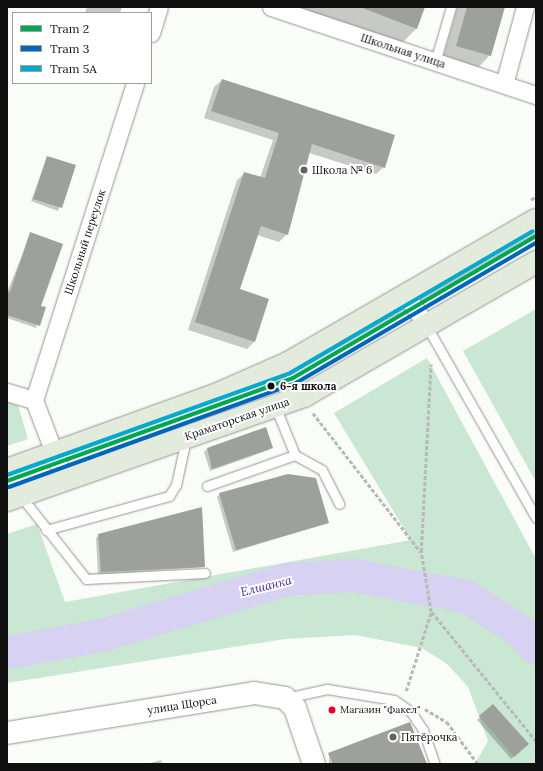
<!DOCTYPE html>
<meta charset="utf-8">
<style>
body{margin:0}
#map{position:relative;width:543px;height:771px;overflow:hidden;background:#f9fcf7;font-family:Lora,serif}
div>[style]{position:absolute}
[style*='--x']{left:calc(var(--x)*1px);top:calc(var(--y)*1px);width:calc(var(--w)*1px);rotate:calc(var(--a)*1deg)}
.forest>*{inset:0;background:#c9e7d3}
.shadow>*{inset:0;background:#0003}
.river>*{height:33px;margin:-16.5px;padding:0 16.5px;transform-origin:16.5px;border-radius:16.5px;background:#d7d1f2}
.building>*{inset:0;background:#9ea09c}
.path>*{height:2.5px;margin-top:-1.25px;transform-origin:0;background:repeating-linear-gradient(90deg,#b8b9b8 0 4px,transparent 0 6px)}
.roads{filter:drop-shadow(0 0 1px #959694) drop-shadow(0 0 1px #959694)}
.service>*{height:9px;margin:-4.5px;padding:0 4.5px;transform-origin:4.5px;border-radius:4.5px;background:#fefffe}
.minor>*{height:17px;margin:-8.5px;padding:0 8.5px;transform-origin:8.5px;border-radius:8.5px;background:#fefffe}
.tertiary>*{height:22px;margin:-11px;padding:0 11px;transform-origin:11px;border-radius:11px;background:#fefffe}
.primary>*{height:22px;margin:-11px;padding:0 11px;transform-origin:11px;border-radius:11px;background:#e3ebdd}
.tram-1>*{height:4px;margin:-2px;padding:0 2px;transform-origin:2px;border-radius:2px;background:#00a651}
.tram-2>*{height:4px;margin:-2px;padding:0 2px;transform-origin:2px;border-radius:2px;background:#0065bd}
.tram-3>*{height:4px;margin:-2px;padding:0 2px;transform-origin:2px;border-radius:2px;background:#00a9ce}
.dots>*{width:11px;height:11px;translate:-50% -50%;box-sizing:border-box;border:2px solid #fff;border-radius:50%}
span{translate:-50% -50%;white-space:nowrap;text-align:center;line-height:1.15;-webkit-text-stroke:4px #fff;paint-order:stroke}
.bus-label{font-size:10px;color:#101010}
.left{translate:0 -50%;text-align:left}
.street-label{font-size:11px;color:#101010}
.poi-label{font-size:11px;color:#101010}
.stop-label{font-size:11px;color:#101010;font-weight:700}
.water-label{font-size:12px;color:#422696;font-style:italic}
.frame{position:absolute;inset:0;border:8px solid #101010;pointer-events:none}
.legend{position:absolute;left:12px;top:12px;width:140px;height:72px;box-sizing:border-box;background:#fff;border:1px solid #9f9f9f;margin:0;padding:5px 7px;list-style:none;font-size:12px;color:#101010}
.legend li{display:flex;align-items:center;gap:8px;height:20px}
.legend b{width:20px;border:1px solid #9f9f9f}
</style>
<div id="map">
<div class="forest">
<div style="clip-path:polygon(536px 309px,536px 482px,463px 351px)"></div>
<div style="clip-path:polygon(427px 358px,536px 559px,536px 764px,475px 764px,488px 741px,468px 687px,447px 664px,422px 648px,355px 635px,285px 639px,7px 683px,7px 534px,37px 524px,65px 602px,411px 540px,334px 413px)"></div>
<div style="clip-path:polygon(7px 402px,18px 405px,28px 439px,7px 446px)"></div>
</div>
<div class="shadow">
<div style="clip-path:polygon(87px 7px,122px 7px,120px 13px,85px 13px)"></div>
<div style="clip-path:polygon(297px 7px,424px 7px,416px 29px,401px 44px)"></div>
<div style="clip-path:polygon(457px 7px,504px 7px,490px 55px,475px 71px,442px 61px)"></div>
<div style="clip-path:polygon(222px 80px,384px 167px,376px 174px,309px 153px,287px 234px,279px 242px,257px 235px,239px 290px,254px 342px,247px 349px,188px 330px,237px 180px,245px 173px,260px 178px,273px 140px,204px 118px,214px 87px)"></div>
<div style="clip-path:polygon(47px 157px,74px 166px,58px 211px,31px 201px)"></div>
<div style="clip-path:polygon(31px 234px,40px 307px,36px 328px,7px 318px,7px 292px)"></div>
<div style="clip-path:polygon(265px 429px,272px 447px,269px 450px,210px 471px,204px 452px,207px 449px)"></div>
<div style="clip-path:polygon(220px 494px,328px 523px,233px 552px,217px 497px)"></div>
<div style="clip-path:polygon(99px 535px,204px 567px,98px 575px,96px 538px)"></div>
<div style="clip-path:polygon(493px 705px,527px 744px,511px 759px,477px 720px)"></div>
<div style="clip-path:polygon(329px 754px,425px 764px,329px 764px)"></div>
<div style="clip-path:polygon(161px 760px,162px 764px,147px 764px)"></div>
</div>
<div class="river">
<div style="--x:7;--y:652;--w:96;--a:-10.3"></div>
<div style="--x:101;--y:635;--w:193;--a:-16.8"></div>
<div style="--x:286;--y:579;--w:67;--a:-3.4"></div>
<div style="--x:353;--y:575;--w:115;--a:10.5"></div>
<div style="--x:466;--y:596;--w:63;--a:32.7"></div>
<div style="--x:519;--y:630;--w:25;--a:47"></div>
</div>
<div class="building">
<div style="clip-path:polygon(360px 7px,425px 7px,417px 29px)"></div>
<div style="clip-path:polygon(467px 7px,505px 7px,491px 56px,456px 46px)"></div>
<div style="clip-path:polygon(222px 79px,395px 135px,385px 168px,312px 144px,288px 235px,261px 226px,240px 289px,269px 299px,255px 342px,195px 322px,244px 172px,265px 178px,279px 133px,211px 111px)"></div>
<div style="clip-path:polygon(47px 156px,76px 165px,62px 208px,33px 199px)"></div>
<div style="clip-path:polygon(30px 232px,63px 244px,41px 306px,46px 307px,40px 326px,7px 315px,7px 291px,10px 292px)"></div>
<div style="clip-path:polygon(266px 427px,273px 448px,212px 469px,207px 448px)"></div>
<div style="clip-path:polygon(288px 474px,316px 478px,329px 523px,236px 550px,219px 493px)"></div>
<div style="clip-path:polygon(202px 507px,205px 567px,101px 572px,98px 534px)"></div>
<div style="clip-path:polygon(493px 704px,529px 744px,514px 757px,479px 716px)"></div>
<div style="clip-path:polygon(410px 722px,427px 764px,333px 764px,328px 753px)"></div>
</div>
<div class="path">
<div style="--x:531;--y:200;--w:6;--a:-39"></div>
<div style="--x:313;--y:413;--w:176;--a:52.2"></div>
<div style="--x:421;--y:552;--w:188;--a:-87"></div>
<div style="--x:432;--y:612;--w:166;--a:51.1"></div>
<div style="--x:406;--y:691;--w:83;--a:-72.4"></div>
<div style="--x:431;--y:612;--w:61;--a:-99.5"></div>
<div style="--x:425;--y:709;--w:26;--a:31"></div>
<div style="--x:447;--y:722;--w:52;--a:53.6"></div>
</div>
<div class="roads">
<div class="service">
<div style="--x:435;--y:62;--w:57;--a:-73.8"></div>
<div style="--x:426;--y:325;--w:222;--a:60.3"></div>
<div style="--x:295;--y:455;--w:31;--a:29"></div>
<div style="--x:322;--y:470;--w:38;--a:63"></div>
<div style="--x:207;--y:486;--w:93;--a:-19.4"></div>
<div style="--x:295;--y:455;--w:53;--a:-112.2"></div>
<div style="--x:20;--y:495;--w:107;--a:51.8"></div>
<div style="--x:86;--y:579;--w:119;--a:-2.9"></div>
<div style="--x:46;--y:530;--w:128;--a:-15.5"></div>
<div style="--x:169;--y:496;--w:13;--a:-58"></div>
<div style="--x:176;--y:485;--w:47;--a:-77.7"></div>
<div style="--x:286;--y:698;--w:42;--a:-12.4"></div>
<div style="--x:327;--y:689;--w:68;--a:9.3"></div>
<div style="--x:394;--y:700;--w:21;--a:35"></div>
<div style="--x:411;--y:712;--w:22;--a:56"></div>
<div style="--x:423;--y:730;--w:36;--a:71"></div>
</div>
<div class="minor">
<div style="--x:271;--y:7;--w:279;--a:18.4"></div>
<div style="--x:151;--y:33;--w:27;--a:-73"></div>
<div style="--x:504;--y:84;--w:80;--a:-74.7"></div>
<div style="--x:406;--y:295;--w:36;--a:56"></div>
<div style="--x:7;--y:392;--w:28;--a:17"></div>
<div style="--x:64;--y:479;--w:85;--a:-110.8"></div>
<div style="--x:34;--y:400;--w:333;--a:-72.3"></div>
</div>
<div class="tertiary">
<div style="--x:7;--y:733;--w:250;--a:-9.2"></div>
<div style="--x:254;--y:693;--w:31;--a:9"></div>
<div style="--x:285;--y:698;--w:14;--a:45"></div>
<div style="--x:295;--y:708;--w:59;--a:71.3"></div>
</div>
<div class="primary">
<div style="--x:7;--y:470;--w:219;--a:-19.8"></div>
<div style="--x:213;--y:396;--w:82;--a:-23.7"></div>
<div style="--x:288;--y:363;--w:286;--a:-30"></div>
<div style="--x:7;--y:500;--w:315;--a:-19.3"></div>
<div style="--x:304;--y:396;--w:268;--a:-30"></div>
</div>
</div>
<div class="tram-1">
<div style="--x:7;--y:481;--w:304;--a:-19.8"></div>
<div style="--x:293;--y:378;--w:281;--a:-30.3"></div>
</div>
<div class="tram-2">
<div style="--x:9;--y:487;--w:305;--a:-19.9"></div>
<div style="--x:296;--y:383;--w:278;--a:-30.3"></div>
</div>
<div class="tram-3">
<div style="--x:7;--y:475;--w:301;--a:-19.8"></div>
<div style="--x:290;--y:373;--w:281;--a:-30.3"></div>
</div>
<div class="dots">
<div style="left:304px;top:170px;background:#626361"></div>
<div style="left:271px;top:386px;background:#101010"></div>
<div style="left:332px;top:710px;background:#e4002b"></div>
<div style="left:393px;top:737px;background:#626361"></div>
</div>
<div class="bus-label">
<span class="left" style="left:340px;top:710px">Магазин "Факел"</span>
</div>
<div class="street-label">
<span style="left:403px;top:51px;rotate:18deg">Школьная улица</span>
<span style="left:85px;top:242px;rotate:-72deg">Школьный переулок</span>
<span style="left:237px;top:419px;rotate:-19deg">Краматорская улица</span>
<span style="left:182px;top:705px;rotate:-9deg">улица Щорса</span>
</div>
<div class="poi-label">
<span class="left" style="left:312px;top:170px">Школа № 6</span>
<span class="left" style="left:401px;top:737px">Пятёрочка</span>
</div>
<div class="stop-label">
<span class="left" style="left:280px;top:386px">6-я школа</span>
</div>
<div class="water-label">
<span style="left:266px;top:586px;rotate:-14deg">Елшанка</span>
</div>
<div class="frame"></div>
<ul class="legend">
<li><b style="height:5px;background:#00a651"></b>Tram 2</li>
<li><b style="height:5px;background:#0065bd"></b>Tram 3</li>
<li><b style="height:5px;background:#00a9ce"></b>Tram 5А</li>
</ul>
</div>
